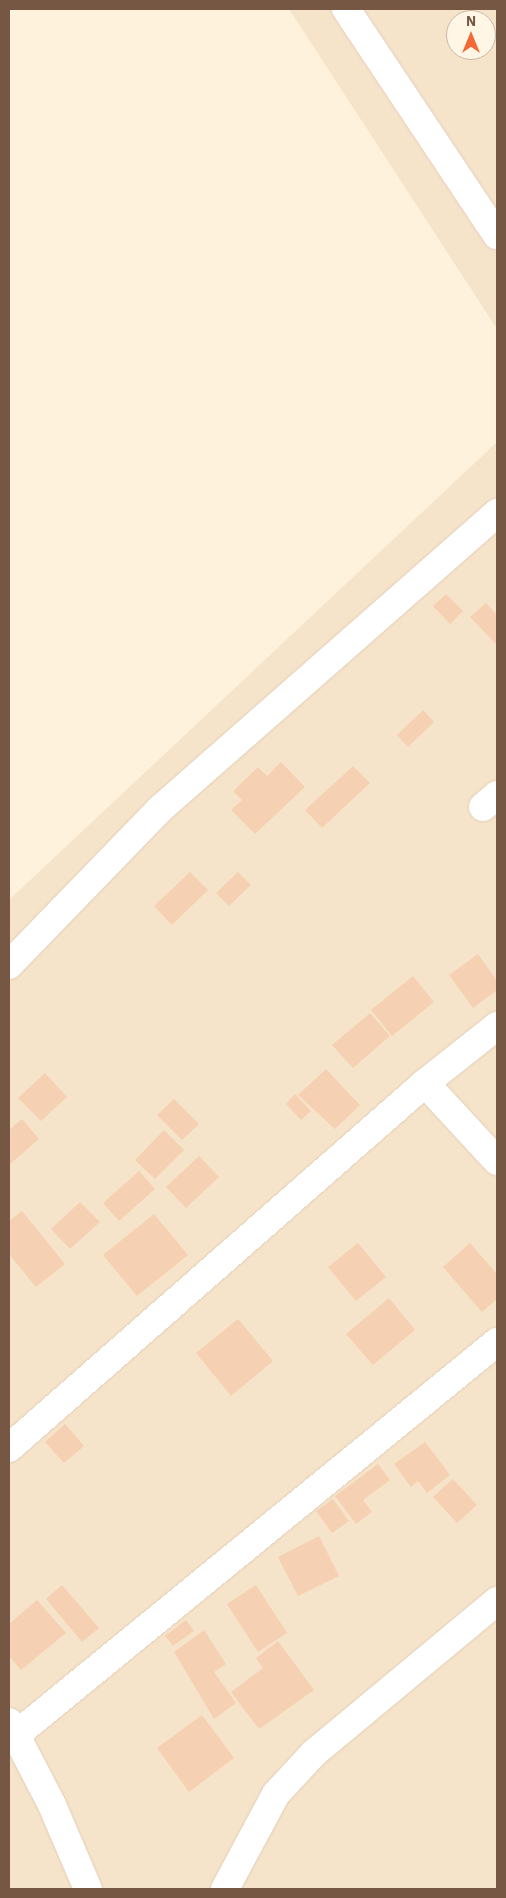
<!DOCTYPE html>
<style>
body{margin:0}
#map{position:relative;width:506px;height:1898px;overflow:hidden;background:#fef2dc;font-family:"IBM Plex Sans",sans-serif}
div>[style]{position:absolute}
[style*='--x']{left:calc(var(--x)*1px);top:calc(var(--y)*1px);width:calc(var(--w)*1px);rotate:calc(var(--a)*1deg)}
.residential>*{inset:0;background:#f6e4ca}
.building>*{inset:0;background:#f6d0b2}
.roads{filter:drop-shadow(0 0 1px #e2ceb8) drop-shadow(0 0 1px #e2ceb8)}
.minor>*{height:28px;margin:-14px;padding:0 14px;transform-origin:14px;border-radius:14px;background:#fff}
span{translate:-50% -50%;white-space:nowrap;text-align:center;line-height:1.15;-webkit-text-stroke:4px #fff6e5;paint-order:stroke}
.frame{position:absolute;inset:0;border:10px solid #755744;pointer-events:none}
.north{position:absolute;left:446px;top:10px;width:50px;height:50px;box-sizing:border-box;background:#fff6e5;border:1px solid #c8b6a5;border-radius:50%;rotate:0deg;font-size:14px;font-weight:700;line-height:20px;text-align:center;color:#755744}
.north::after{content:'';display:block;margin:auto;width:18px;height:22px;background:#f46836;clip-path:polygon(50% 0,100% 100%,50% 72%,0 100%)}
</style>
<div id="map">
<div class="residential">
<div style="clip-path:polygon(evenodd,289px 9px,497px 9px,497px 329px,289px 9px,456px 20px,486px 20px,486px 50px,456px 50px,456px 20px)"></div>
<div style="clip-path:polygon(497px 442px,497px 1889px,9px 1889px,9px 900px)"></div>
</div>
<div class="building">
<div style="clip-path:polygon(446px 594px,463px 611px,450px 624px,433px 606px)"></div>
<div style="clip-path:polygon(486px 603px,497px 615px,496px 644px,470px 617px)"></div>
<div style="clip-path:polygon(423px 710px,434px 722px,408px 747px,397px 735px)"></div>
<div style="clip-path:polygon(281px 762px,305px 787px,255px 834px,231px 810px,242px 800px,233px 791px,258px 767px,267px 776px)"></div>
<div style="clip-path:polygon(353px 766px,370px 783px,322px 828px,305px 810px)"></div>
<div style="clip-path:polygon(190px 872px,208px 890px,172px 925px,154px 906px)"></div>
<div style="clip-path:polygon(238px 872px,251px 885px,229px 906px,216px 893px)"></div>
<div style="clip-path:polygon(478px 954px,497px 981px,497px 990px,473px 1008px,449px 975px)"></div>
<div style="clip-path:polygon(413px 976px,434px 1002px,392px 1036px,371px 1010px)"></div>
<div style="clip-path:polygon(370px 1013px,390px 1036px,353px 1068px,332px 1045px)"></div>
<div style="clip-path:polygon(326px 1069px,360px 1105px,335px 1129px,298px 1095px)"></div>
<div style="clip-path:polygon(45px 1073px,67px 1097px,41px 1121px,18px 1098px)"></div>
<div style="clip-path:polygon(295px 1094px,311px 1111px,301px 1120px,286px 1104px)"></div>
<div style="clip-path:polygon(174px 1099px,199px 1124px,182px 1140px,157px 1115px)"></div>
<div style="clip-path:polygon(22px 1119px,39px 1139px,9px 1165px,9px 1130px)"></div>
<div style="clip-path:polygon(164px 1130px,184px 1150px,155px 1179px,135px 1160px)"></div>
<div style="clip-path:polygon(199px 1156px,219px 1177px,186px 1208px,166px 1187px)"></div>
<div style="clip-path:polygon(139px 1171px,155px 1189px,119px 1221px,103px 1203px)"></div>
<div style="clip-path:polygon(80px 1202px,100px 1222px,70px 1249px,51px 1229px)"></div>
<div style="clip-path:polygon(22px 1211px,65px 1264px,36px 1287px,9px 1254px,9px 1221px)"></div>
<div style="clip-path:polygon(154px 1214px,188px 1255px,137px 1296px,103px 1255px)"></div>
<div style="clip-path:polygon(358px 1243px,386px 1277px,356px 1301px,328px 1267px)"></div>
<div style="clip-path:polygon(470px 1243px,497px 1274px,497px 1299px,482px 1312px,443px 1267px)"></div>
<div style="clip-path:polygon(389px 1298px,415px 1330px,373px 1365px,346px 1334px)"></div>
<div style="clip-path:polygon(238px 1319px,273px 1361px,231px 1396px,196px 1353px)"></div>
<div style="clip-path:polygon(65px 1424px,84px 1446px,64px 1463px,45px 1442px)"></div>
<div style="clip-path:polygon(425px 1442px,450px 1475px,427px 1493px,418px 1481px,411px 1487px,394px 1464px)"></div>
<div style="clip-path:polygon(378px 1464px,390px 1480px,363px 1500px,372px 1512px,356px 1524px,335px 1496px)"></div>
<div style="clip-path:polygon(453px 1479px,477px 1505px,457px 1523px,433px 1497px)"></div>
<div style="clip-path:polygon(333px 1499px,349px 1521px,332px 1533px,316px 1511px)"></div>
<div style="clip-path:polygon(319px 1536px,339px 1576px,298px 1596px,278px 1557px)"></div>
<div style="clip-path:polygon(62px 1585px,99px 1628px,82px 1642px,46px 1599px)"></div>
<div style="clip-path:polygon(256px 1585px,287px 1633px,258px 1652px,227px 1604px)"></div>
<div style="clip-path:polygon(37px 1600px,66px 1633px,21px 1670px,9px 1656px,9px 1624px)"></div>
<div style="clip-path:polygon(186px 1620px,194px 1631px,173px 1646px,165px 1636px)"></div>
<div style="clip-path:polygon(204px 1630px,226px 1664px,214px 1672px,236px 1703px,214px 1719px,174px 1652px)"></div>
<div style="clip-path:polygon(278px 1641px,314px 1690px,259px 1729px,231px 1692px,263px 1668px,256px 1658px)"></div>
<div style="clip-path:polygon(202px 1715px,234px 1758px,189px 1792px,157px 1748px)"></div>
</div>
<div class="roads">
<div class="minor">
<div style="--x:346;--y:9;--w:272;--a:56.3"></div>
<div style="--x:483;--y:807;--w:18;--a:-41"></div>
<div style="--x:9;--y:965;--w:217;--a:-45.9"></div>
<div style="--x:160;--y:809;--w:449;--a:-41.3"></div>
<div style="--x:425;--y:1083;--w:106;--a:47.3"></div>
<div style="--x:9;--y:1448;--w:553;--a:-41.26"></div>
<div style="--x:425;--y:1083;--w:92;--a:-38.4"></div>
<div style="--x:9;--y:1722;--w:93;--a:62.6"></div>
<div style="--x:52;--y:1805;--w:91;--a:66.8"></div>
<div style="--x:17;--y:1734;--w:620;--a:-39.24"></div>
<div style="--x:225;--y:1889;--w:108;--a:-61.8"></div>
<div style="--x:276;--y:1794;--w:56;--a:-47.2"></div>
<div style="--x:314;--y:1753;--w:238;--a:-39.7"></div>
</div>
</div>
<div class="frame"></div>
<div class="north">N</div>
</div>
